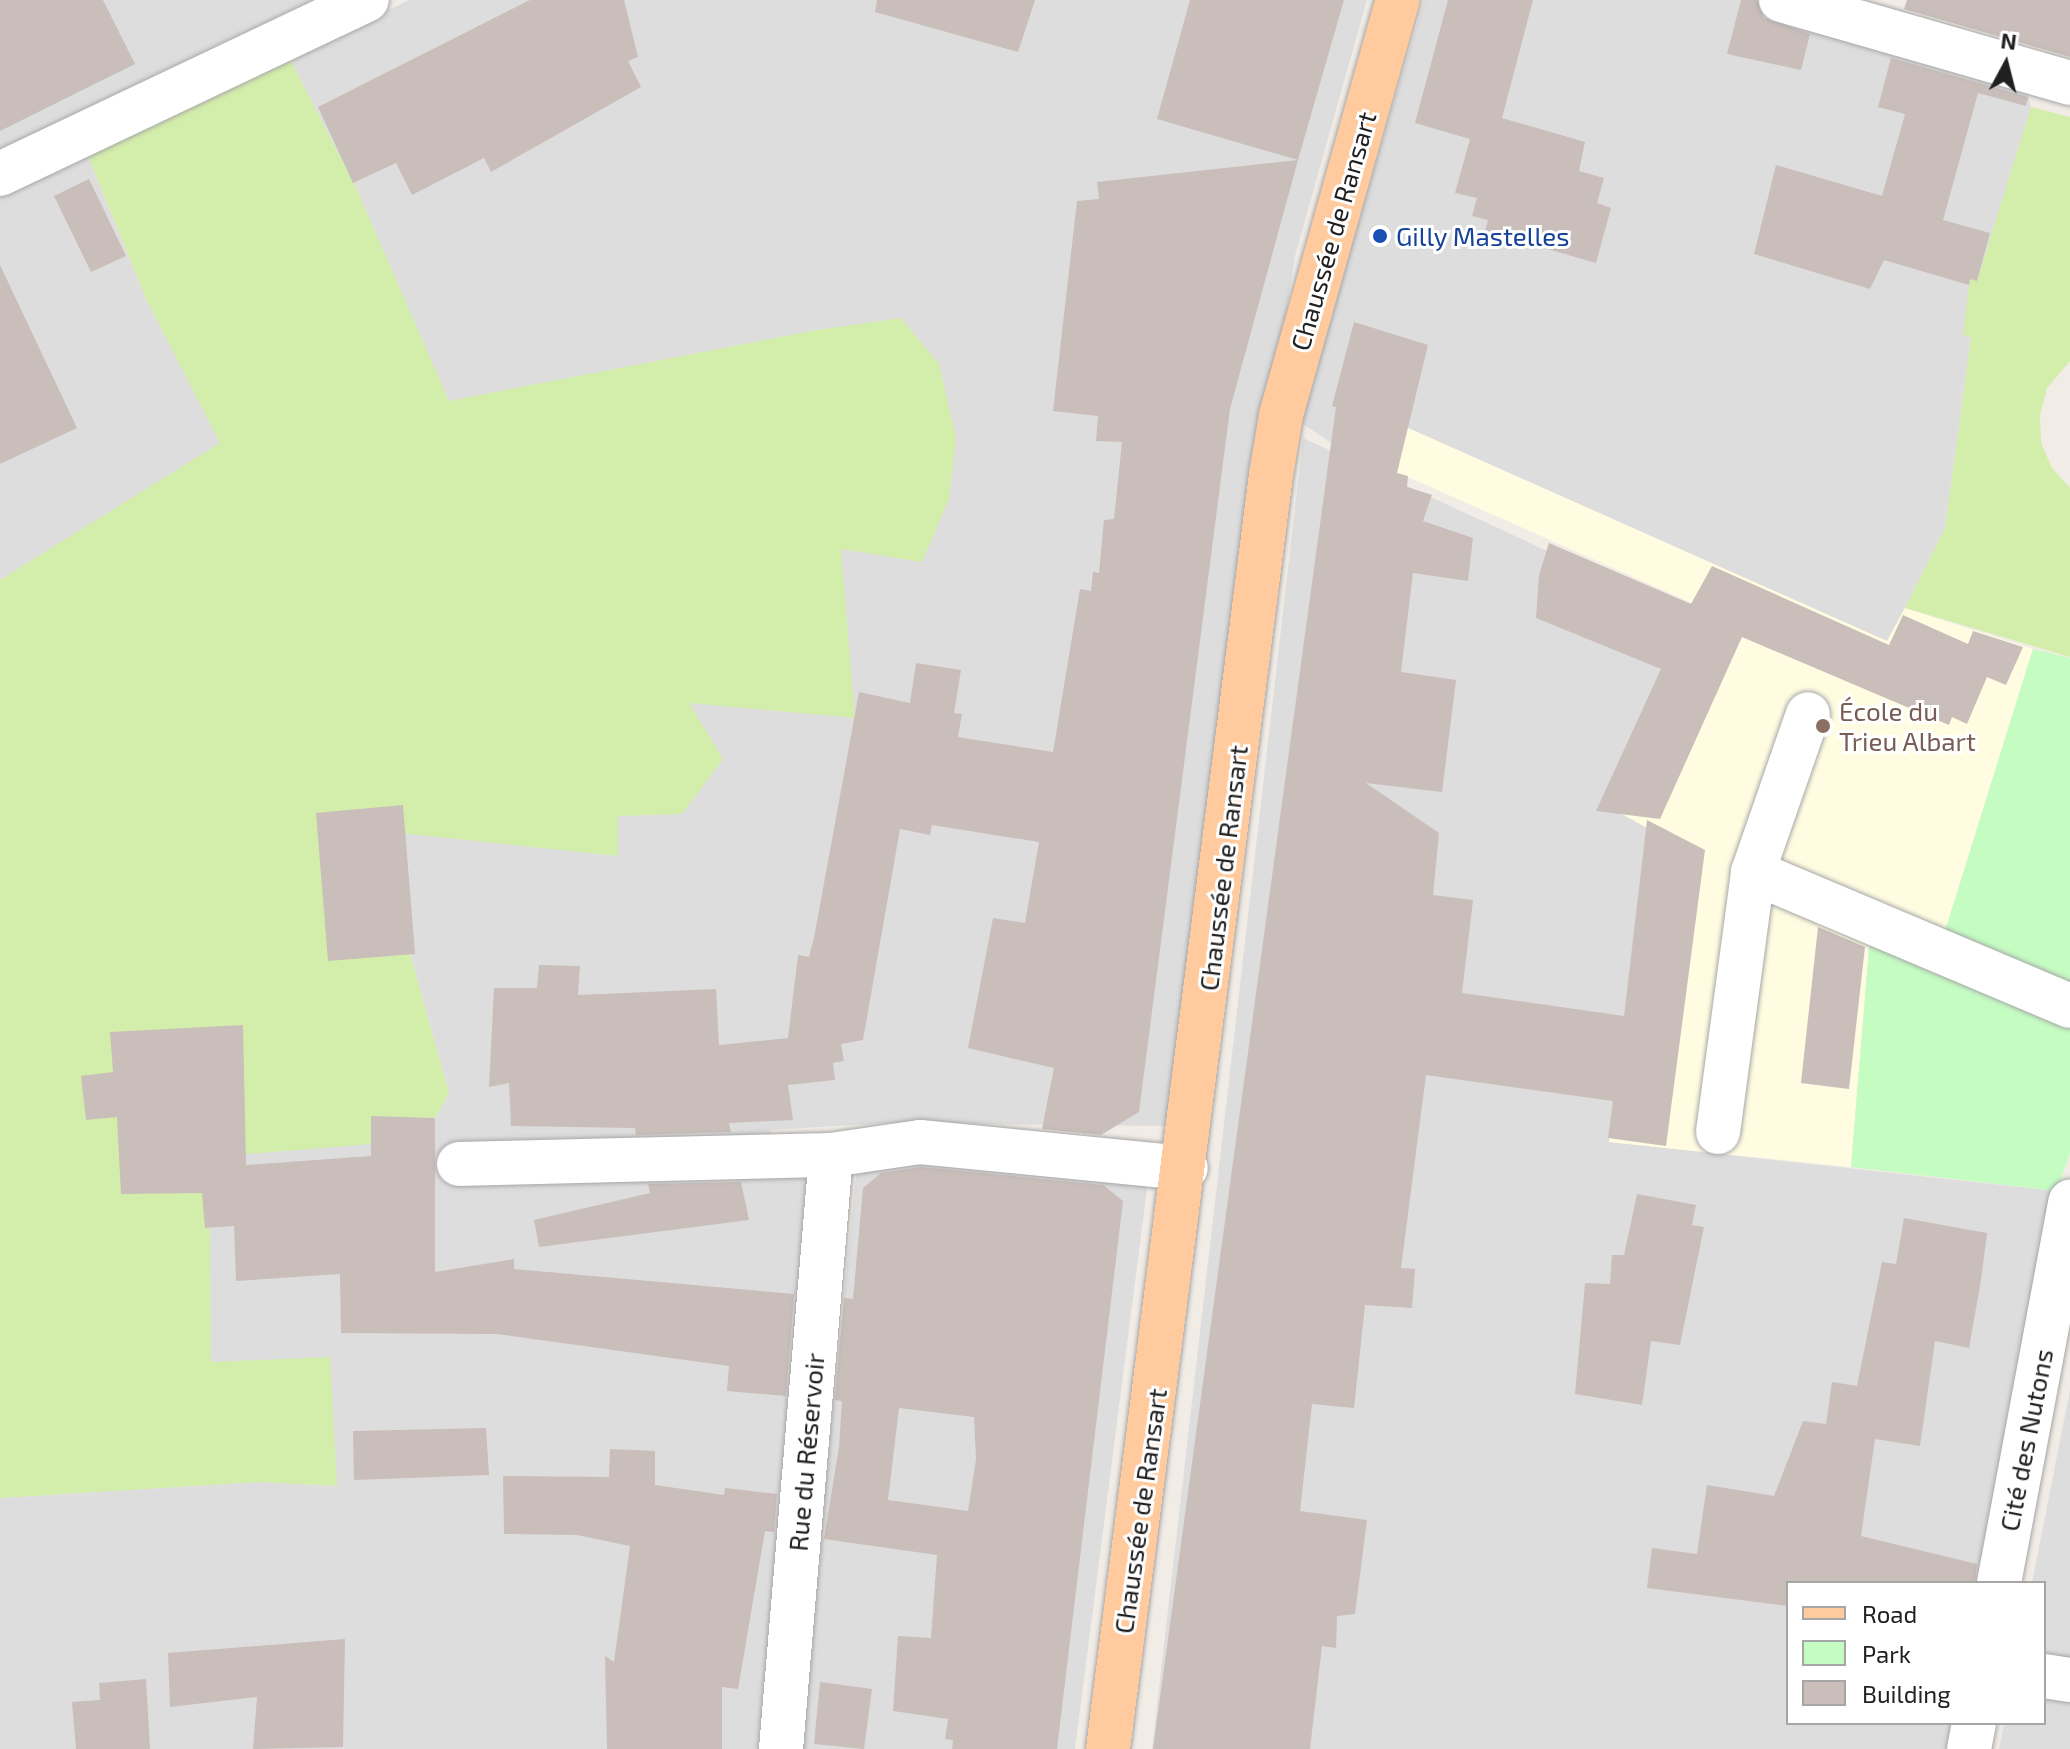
<!DOCTYPE html>
<meta charset="utf-8">
<style>
body{margin:0}
#map{position:relative;width:2070px;height:1749px;overflow:hidden;background:#f1ece6;font-family:"Exo 2",sans-serif}
div>[style]{position:absolute}
[style*='--x']{left:calc(var(--x)*1px);top:calc(var(--y)*1px);width:calc(var(--w)*1px);rotate:calc(var(--a)*1deg)}
.residential>*{inset:0;background:#dedddd}
.education>*{inset:0;background:#fffce1}
.grass>*{inset:0;background:#d3edab}
.park>*{inset:0;background:#c4fcc2}
.building>*{inset:0;background:#c9beb9}
.roads{filter:drop-shadow(0 0 2px #a7a7a7) drop-shadow(0 0 2px #a7a7a7)}
.minor>*{height:44px;margin:-22px;padding:0 22px;transform-origin:22px;border-radius:22px;background:#fff}
.major>*{height:44px;margin:-22px;padding:0 22px;transform-origin:22px;border-radius:22px;background:#ffca9d}
.dots>*{width:22px;height:22px;translate:-50% -50%;box-sizing:border-box;border:4px solid #fff;border-radius:50%}
span{translate:-50% -50%;white-space:nowrap;text-align:center;line-height:1.15;-webkit-text-stroke:6px #fff;paint-order:stroke}
.street-label{font-size:26px;color:#202020}
.transit-label{font-size:26px;color:#164399}
.left{translate:0 -50%;text-align:left}
.education-label{font-size:26px;color:#785e54}
.legend{position:absolute;left:1786px;top:1581px;width:260px;height:144px;box-sizing:border-box;background:#fff;border:2px solid #a6a6a6;margin:0;padding:10px 14px;list-style:none;font-size:24px;color:#202020}
.legend li{display:flex;align-items:center;gap:16px;height:40px}
.legend b{width:40px;border:2px solid #a6a6a6}
.north{position:absolute;left:1966px;top:24px;width:80px;height:80px;-webkit-text-stroke:6px #fff;paint-order:stroke;rotate:7deg;font-size:22px;font-weight:700;line-height:32px;text-align:center;color:#202020}
.north::after{content:'';display:block;margin:auto;width:28px;height:36px;background:#202020;clip-path:polygon(50% 0,100% 100%,50% 72%,0 100%)}
</style>
<div id="map">
<div class="residential">
<div style="clip-path:polygon(0 0,313px 0,0 151px)"></div>
<div style="clip-path:polygon(409px 0,1367px 0,1295px 256px,1165px 1126px,887px 1123px,768px 1130px,815px 1171px,791px 1503px,758px 1749px,0 1749px,0 1498px,260px 1482px,337px 1486px,211px 1363px,209px 1157px,371px 1143px,371px 1117px,435px 1118px,449px 1093px,409px 950px,400px 832px,618px 856px,618px 816px,688px 702px,855px 718px,817px 330px,449px 402px,354px 183px,289px 58px)"></div>
<div style="clip-path:polygon(1424px 0,1773px 0,2025px 82px,2031px 107px,1977px 282px,1971px 280px,1971px 338px,1945px 528px,1888px 642px,1388px 419px,1363px 464px,1300px 422px)"></div>
<div style="clip-path:polygon(88px 156px,146px 299px,221px 444px,0 580px,0 195px)"></div>
<div style="clip-path:polygon(1303px 438px,1686px 615px,1647px 828px,1610px 1142px,2057px 1191px,1983px 1583px,1788px 1583px,1788px 1723px,1957px 1723px,1952px 1749px,1152px 1749px)"></div>
<div style="clip-path:polygon(917px 1153px,1148px 1181px,1075px 1749px,799px 1749px,856px 1175px)"></div>
<div style="clip-path:polygon(2070px 1390px,2070px 1749px,1999px 1749px,2004px 1723px,2044px 1723px,2044px 1583px,2032px 1583px)"></div>
</div>
<div class="education">
<div style="clip-path:polygon(1388px 419px,1887px 641px,1905px 608px,2033px 649px,1946px 928px,1870px 936px,1851px 1167px,1609px 1142px,1647px 828px,1604px 804px,1692px 603px,1408px 477px,1363px 464px)"></div>
</div>
<div class="grass">
<div style="clip-path:polygon(289px 58px,354px 183px,449px 401px,817px 330px,901px 318px,939px 364px,956px 438px,949px 499px,922px 562px,841px 549px,855px 718px,689px 703px,723px 759px,682px 814px,618px 816px,618px 856px,400px 833px,409px 950px,449px 1093px,435px 1118px,371px 1144px,209px 1157px,211px 1362px,330px 1357px,337px 1486px,260px 1482px,0 1498px,0 580px,220px 443px,146px 299px,88px 156px)"></div>
<div style="clip-path:polygon(2031px 107px,2070px 117px,2070px 361px,2047px 388px,2040px 415px,2041px 443px,2052px 468px,2070px 488px,2070px 657px,1905px 608px,1945px 528px,1971px 338px,1963px 334px,1970px 279px,1977px 281px)"></div>
</div>
<div class="park">
<div style="clip-path:polygon(2033px 649px,2070px 658px,2070px 1152px,2057px 1191px,1851px 1167px,1870px 936px,1946px 928px)"></div>
</div>
<div class="building">
<div style="clip-path:polygon(0 0,103px 0,135px 64px,0 131px)"></div>
<div style="clip-path:polygon(530px 0,624px 0,638px 57px,628px 61px,641px 87px,491px 172px,484px 158px,412px 195px,396px 163px,353px 183px,318px 107px)"></div>
<div style="clip-path:polygon(877px 0,1035px 0,1018px 52px,875px 12px)"></div>
<div style="clip-path:polygon(1190px 0,1344px 0,1298px 160px,1157px 119px)"></div>
<div style="clip-path:polygon(1448px 0,1533px 0,1502px 118px,1585px 142px,1579px 171px,1604px 178px,1597px 203px,1611px 208px,1596px 263px,1485px 231px,1488px 220px,1472px 216px,1477px 198px,1455px 193px,1470px 139px,1415px 123px)"></div>
<div style="clip-path:polygon(1741px 0,1757px 0,1764px 18px,1810px 34px,1801px 70px,1727px 54px)"></div>
<div style="clip-path:polygon(1907px 0,2070px 0,2070px 57px,1904px 9px)"></div>
<div style="clip-path:polygon(1891px 58px,2028px 97px,2026px 106px,1978px 93px,1943px 220px,1990px 233px,1977px 281px,1970px 279px,1969px 285px,1884px 260px,1870px 289px,1754px 254px,1776px 165px,1882px 196px,1905px 114px,1878px 107px)"></div>
<div style="clip-path:polygon(1298px 160px,1230px 409px,1139px 1112px,1101px 1135px,1042px 1129px,1054px 1068px,968px 1048px,993px 918px,1025px 923px,1039px 842px,932px 825px,930px 835px,900px 829px,863px 1040px,841px 1044px,844px 1061px,833px 1063px,835px 1080px,788px 1085px,793px 1120px,729px 1123px,731px 1132px,636px 1135px,635px 1128px,511px 1126px,509px 1083px,489px 1087px,494px 988px,537px 988px,539px 965px,580px 966px,578px 995px,716px 989px,719px 1045px,788px 1038px,798px 955px,809px 957px,814px 938px,859px 692px,910px 703px,916px 663px,961px 670px,954px 713px,962px 714px,958px 737px,1053px 752px,1080px 589px,1091px 591px,1093px 572px,1099px 573px,1104px 520px,1114px 519px,1122px 442px,1096px 441px,1098px 416px,1053px 411px,1077px 201px,1099px 199px,1097px 182px)"></div>
<div style="clip-path:polygon(89px 179px,126px 256px,91px 272px,54px 196px)"></div>
<div style="clip-path:polygon(0 265px,77px 428px,0 464px)"></div>
<div style="clip-path:polygon(1354px 322px,1428px 345px,1397px 473px,1408px 476px,1407px 487px,1432px 495px,1423px 521px,1473px 538px,1468px 581px,1413px 573px,1401px 672px,1456px 680px,1442px 792px,1366px 783px,1439px 833px,1433px 895px,1473px 900px,1462px 993px,1624px 1016px,1647px 820px,1705px 850px,1666px 1146px,1608px 1138px,1613px 1101px,1426px 1075px,1401px 1268px,1415px 1269px,1412px 1308px,1365px 1305px,1354px 1408px,1312px 1404px,1300px 1511px,1367px 1520px,1355px 1614px,1337px 1616px,1336px 1648px,1322px 1646px,1310px 1749px,1153px 1749px,1336px 407px,1332px 406px)"></div>
<div style="clip-path:polygon(1549px 543px,1691px 604px,1712px 566px,1889px 645px,1903px 615px,1968px 644px,1973px 631px,2023px 647px,2006px 685px,1987px 677px,1967px 724px,1952px 717px,1949px 725px,1742px 637px,1660px 819px,1596px 811px,1661px 669px,1536px 618px,1539px 575px)"></div>
<div style="clip-path:polygon(403px 805px,415px 954px,328px 961px,316px 813px)"></div>
<div style="clip-path:polygon(1818px 927px,1865px 947px,1849px 1089px,1801px 1083px)"></div>
<div style="clip-path:polygon(243px 1025px,246px 1165px,371px 1156px,371px 1116px,435px 1118px,435px 1272px,514px 1259px,514px 1269px,794px 1294px,786px 1396px,727px 1391px,729px 1366px,497px 1334px,341px 1333px,340px 1274px,236px 1281px,234px 1226px,205px 1228px,202px 1193px,121px 1194px,117px 1117px,86px 1120px,81px 1076px,113px 1072px,110px 1032px)"></div>
<div style="clip-path:polygon(evenodd,921px 1167px,1103px 1185px,1123px 1201px,1057px 1749px,952px 1749px,953px 1740px,945px 1739px,948px 1719px,893px 1711px,898px 1636px,931px 1638px,937px 1555px,824px 1539px,839px 1447px,842px 1401px,835px 1400px,844px 1298px,853px 1299px,863px 1188px,881px 1173px,921px 1167px,899px 1408px,974px 1417px,976px 1459px,968px 1511px,888px 1500px,899px 1408px)"></div>
<div style="clip-path:polygon(741px 1182px,749px 1220px,539px 1247px,534px 1220px,650px 1193px,648px 1184px)"></div>
<div style="clip-path:polygon(1637px 1194px,1696px 1205px,1692px 1225px,1704px 1227px,1680px 1345px,1651px 1341px,1642px 1405px,1575px 1394px,1585px 1283px,1610px 1284px,1612px 1255px,1624px 1255px)"></div>
<div style="clip-path:polygon(1904px 1218px,1987px 1233px,1981px 1280px,1969px 1348px,1935px 1341px,1920px 1446px,1875px 1439px,1861px 1536px,1977px 1564px,1975px 1583px,1788px 1583px,1788px 1606px,1647px 1588px,1652px 1548px,1697px 1554px,1707px 1485px,1774px 1496px,1803px 1421px,1826px 1424px,1832px 1382px,1857px 1386px,1882px 1262px,1896px 1264px)"></div>
<div style="clip-path:polygon(486px 1428px,489px 1475px,354px 1480px,353px 1431px)"></div>
<div style="clip-path:polygon(610px 1449px,655px 1451px,655px 1485px,724px 1495px,725px 1488px,777px 1494px,774px 1532px,765px 1531px,738px 1689px,722px 1687px,722px 1749px,607px 1749px,605px 1656px,614px 1662px,630px 1546px,577px 1535px,504px 1534px,503px 1476px,609px 1477px)"></div>
<div style="clip-path:polygon(345px 1639px,343px 1747px,253px 1749px,257px 1697px,170px 1707px,168px 1653px)"></div>
<div style="clip-path:polygon(146px 1679px,150px 1749px,76px 1749px,72px 1702px,100px 1700px,99px 1683px)"></div>
<div style="clip-path:polygon(820px 1682px,872px 1689px,864px 1749px,814px 1744px)"></div>
</div>
<div class="roads">
<div class="minor">
<div style="--x:1781;--y:0;--w:301;--a:16"></div>
<div style="--x:0;--y:174;--w:406;--a:-25.4"></div>
<div style="--x:1753;--y:872;--w:344;--a:22.9"></div>
<div style="--x:1718;--y:1132;--w:262;--a:-82.3"></div>
<div style="--x:1753;--y:872;--w:167;--a:-70.8"></div>
<div style="--x:459;--y:1164;--w:372;--a:-1.4"></div>
<div style="--x:1999;--y:1583;--w:388;--a:-79.4"></div>
<div style="--x:2044;--y:1676;--w:26;--a:9"></div>
<div style="--x:781;--y:1749;--w:596;--a:-85.19"></div>
<div style="--x:831;--y:1155;--w:90;--a:-8.3"></div>
<div style="--x:920;--y:1142;--w:267;--a:5.6"></div>
<div style="--x:1969;--y:1749;--w:26;--a:-79"></div>
</div>
<div class="major">
<div style="--x:1108;--y:1749;--w:1284;--a:-82.71"></div>
<div style="--x:1271;--y:475;--w:61;--a:-80.5"></div>
<div style="--x:1281;--y:415;--w:431;--a:-74.3"></div>
</div>
</div>
<div class="dots">
<div style="left:1380px;top:236px;background:#1a4fb4"></div>
<div style="left:1823px;top:726px;background:#8d6e63"></div>
</div>
<div class="street-label">
<span style="left:1333px;top:231px;rotate:-74deg">Chaussée de Ransart</span>
<span style="left:1223px;top:868px;rotate:-83deg">Chaussée de Ransart</span>
<span style="left:2026px;top:1440px;rotate:-79deg">Cité des Nutons</span>
<span style="left:806px;top:1452px;rotate:-85deg">Rue du Réservoir</span>
<span style="left:1140px;top:1511px;rotate:-82deg">Chaussée de Ransart</span>
</div>
<div class="transit-label">
<span class="left" style="left:1396px;top:236px">Gilly Mastelles</span>
</div>
<div class="education-label">
<span class="left" style="left:1839px;top:726px">École du<br>Trieu Albart</span>
</div>
<ul class="legend">
<li><b style="height:10px;background:#ffca9d"></b>Road</li>
<li><b style="height:22px;background:#c4fcc2"></b>Park</li>
<li><b style="height:22px;background:#c9beb9"></b>Building</li>
</ul>
<div class="north">N</div>
</div>
